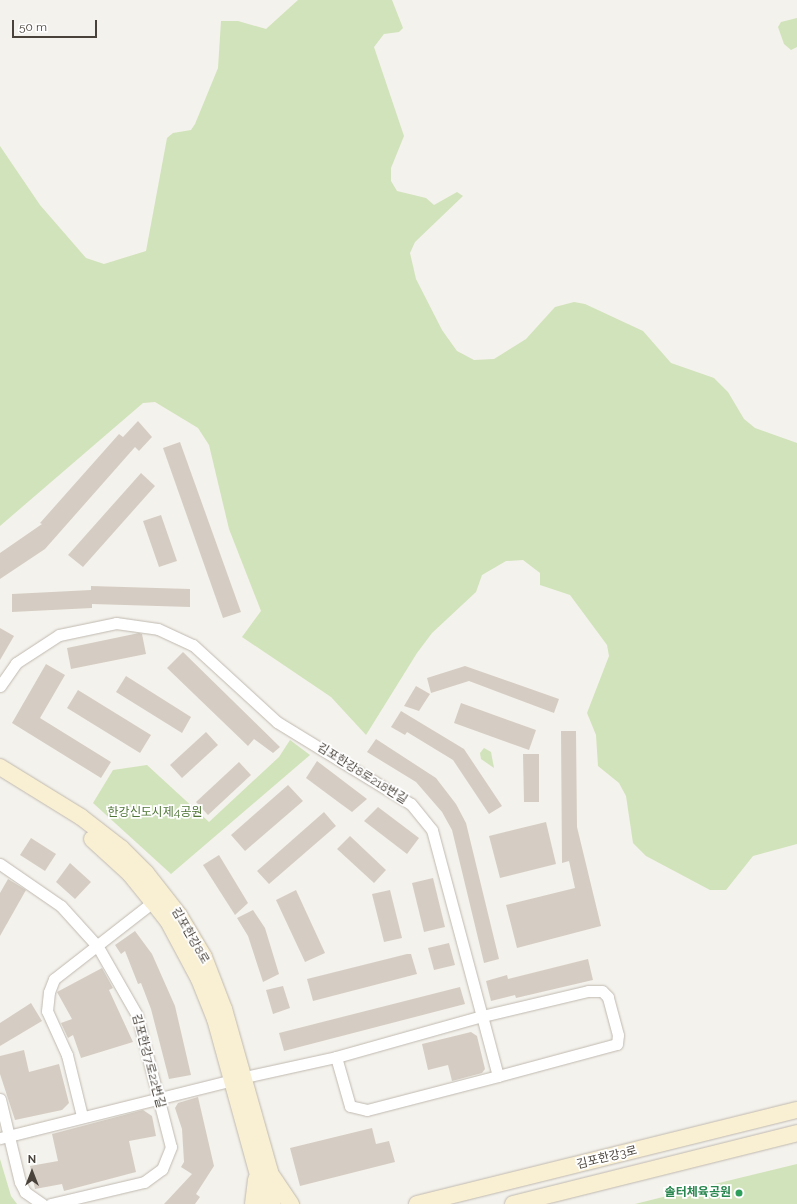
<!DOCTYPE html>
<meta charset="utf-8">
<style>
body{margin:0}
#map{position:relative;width:797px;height:1204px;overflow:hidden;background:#f4f2ec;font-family:Raleway,"Noto Sans KR",sans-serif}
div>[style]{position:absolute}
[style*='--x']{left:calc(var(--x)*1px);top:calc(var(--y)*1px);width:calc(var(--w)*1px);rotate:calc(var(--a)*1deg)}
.green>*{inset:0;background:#d1e3ba}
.building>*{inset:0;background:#d5cdc3}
.roads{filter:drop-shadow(0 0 1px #bfb9b0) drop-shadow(0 0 1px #bfb9b0)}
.street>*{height:11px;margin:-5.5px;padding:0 5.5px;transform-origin:5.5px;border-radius:5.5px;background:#fff}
.secondary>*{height:16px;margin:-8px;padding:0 8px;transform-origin:8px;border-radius:8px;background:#f9efd2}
.dots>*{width:11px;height:11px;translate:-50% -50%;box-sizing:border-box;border:2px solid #fff;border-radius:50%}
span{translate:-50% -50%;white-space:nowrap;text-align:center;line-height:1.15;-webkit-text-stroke:3.5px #fff;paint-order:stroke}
.street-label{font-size:12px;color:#48423a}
.park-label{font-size:12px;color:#4d7434}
.leisure-label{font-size:12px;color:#27864d;font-weight:700}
.right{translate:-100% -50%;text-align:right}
.north{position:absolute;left:12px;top:1152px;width:40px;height:40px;-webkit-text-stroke:3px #fff;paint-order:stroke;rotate:0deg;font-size:11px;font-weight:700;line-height:16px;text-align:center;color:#48423a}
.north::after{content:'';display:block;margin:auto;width:14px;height:18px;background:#48423a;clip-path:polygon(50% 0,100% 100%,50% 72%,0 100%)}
.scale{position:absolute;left:12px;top:20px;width:85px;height:18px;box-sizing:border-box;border:2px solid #48423a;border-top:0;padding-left:5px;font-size:12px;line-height:14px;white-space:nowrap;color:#48423a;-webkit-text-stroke:3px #fff;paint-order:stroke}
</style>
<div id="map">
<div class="green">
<div style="clip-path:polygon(298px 0,392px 0,403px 28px,399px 32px,384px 34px,374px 47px,404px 136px,391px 168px,391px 181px,397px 191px,426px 198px,434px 205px,457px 192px,463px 196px,415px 242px,410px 253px,416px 279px,442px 330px,457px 351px,474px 360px,494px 359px,526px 339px,555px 307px,574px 302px,585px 304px,643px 331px,671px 363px,714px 378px,728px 392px,744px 419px,755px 428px,797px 443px,797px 844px,753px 856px,726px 890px,710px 890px,646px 856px,633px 843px,626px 796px,619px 783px,598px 766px,596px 735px,587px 713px,609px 656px,607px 645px,570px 595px,540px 585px,540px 573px,523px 560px,506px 561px,482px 575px,476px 592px,432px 633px,417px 653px,366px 735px,331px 697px,242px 637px,261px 611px,229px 529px,209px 445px,198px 428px,155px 402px,143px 403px,0 526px,0 146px,40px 205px,86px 258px,104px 264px,146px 251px,167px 138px,173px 133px,191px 130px,195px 124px,218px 68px,221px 21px,238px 21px,266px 29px)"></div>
<div style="clip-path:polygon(797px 18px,797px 47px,791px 50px,784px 44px,778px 27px,781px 22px)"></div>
<div style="clip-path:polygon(290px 740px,310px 755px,171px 874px,93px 803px,113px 770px,147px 765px,209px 822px,279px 757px)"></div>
<div style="clip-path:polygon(484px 748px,491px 752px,494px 768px,481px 759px,480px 753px)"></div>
<div style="clip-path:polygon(0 1159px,11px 1196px,17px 1204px,0 1204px)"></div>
<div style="clip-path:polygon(797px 1164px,797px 1204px,635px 1204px,727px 1181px)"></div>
</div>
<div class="building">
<div style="clip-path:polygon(138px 421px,152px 437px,139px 451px,135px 447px,45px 549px,0 579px,0 553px,42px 524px,40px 523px,119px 434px,123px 437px)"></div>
<div style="clip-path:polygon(180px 442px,241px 612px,223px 618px,163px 448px)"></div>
<div style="clip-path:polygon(141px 473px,155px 486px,83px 567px,68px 555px)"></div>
<div style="clip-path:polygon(161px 515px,177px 561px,159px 567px,143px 521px)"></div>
<div style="clip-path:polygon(91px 586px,190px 589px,190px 607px,92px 604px,92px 608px,12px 612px,12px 594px,91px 590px)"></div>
<div style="clip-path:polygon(0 628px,14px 636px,0 660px)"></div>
<div style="clip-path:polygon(139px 633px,142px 634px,146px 654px,71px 669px,67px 648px)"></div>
<div style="clip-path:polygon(183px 652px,280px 747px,273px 753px,254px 739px,248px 746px,167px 668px)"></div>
<div style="clip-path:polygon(46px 664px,65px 675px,40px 718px,111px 762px,101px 778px,12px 723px)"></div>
<div style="clip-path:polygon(465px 666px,559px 699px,554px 713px,469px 681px,431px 693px,427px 678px)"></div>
<div style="clip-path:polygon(126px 676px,191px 717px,182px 733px,116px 692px)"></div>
<div style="clip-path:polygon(416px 686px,430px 694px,419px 711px,404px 706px)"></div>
<div style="clip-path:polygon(78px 690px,151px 735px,140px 753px,67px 708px)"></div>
<div style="clip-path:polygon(461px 703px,536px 730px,529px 750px,454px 723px)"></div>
<div style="clip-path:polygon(401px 711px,464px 749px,502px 806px,489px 814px,453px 760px,407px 732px,405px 735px,391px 727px)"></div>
<div style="clip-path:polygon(561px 731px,576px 731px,577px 827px,601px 926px,517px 948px,506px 905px,575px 888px,569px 861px,562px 863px)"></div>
<div style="clip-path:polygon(206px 732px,218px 745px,182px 778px,170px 765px)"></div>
<div style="clip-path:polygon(376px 739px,436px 778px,456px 804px,466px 823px,499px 959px,484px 963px,452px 830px,442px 812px,416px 782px,367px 752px)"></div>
<div style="clip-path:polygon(523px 754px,539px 754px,539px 802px,524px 802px)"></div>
<div style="clip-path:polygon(317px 761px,367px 799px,352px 812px,341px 804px,306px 778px)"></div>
<div style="clip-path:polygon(239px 762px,251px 775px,208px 815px,196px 802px)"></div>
<div style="clip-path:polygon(288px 785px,303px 801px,245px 851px,231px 835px)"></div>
<div style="clip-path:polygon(378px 807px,419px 838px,407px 854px,364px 821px)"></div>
<div style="clip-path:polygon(324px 812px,336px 826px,269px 884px,257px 871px)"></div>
<div style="clip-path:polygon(546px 822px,556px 864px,500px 878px,489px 836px)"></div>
<div style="clip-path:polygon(350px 836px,386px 870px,374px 883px,337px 849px)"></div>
<div style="clip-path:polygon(31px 838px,56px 854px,45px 871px,20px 855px)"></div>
<div style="clip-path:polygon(219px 855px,248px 903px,235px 915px,203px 865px)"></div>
<div style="clip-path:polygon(70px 863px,91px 882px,75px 899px,56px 882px)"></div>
<div style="clip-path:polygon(433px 878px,445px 927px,424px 932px,412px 883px)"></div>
<div style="clip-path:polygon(8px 879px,26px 890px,0 936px,0 893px)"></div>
<div style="clip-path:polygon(296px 890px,325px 953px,305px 962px,276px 900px)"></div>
<div style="clip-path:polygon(390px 890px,402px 938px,384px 942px,372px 894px)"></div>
<div style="clip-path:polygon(253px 910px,265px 928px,279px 974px,263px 982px,248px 936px,237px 918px)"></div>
<div style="clip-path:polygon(135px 931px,152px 954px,175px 1006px,191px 1075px,169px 1079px,151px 1009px,141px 983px,138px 984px,125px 951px,121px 954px,115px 945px)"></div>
<div style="clip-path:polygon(449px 943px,455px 965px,434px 970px,428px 948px)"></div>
<div style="clip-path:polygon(407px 954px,411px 954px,417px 974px,313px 1001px,307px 979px)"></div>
<div style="clip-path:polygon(588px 959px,593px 980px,516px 998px,515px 995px,491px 1001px,486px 981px,507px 975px,508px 979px)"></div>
<div style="clip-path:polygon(102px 968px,113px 988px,109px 990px,133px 1042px,81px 1058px,73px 1035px,68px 1038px,61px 1023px,72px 1019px,57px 992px)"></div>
<div style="clip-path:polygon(283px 986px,290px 1008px,273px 1014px,266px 990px)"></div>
<div style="clip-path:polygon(460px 987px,465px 1004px,284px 1051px,279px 1033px)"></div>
<div style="clip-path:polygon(31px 1003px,42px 1021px,0 1046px,0 1023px)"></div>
<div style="clip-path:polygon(471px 1032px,477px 1036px,485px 1069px,482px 1073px,452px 1081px,448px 1065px,428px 1070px,422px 1044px)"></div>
<div style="clip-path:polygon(24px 1050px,29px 1072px,59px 1064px,69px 1103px,62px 1110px,15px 1120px,0 1074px,0 1056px)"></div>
<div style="clip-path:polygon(198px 1097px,214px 1166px,196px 1194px,200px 1197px,195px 1204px,164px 1204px,192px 1174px,181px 1167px,184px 1162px,182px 1129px,175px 1108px,178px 1103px)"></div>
<div style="clip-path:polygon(143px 1110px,152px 1116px,156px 1136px,129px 1141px,136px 1172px,64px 1191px,62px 1184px,35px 1189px,30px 1166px,58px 1161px,52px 1134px)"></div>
<div style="clip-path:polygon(372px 1128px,376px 1144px,389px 1141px,395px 1162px,300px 1186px,290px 1148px)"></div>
</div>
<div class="roads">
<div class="street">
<div style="--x:0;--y:686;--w:28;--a:-55"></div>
<div style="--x:16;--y:663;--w:51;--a:-33.1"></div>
<div style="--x:59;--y:635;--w:58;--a:-11.9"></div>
<div style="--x:116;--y:623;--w:42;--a:8.1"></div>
<div style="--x:158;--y:629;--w:38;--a:25"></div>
<div style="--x:193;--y:645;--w:114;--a:42.5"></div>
<div style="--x:277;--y:722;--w:157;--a:31.5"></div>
<div style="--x:411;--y:804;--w:33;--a:51"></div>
<div style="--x:432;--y:830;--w:193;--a:75"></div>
<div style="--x:482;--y:1016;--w:152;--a:164.3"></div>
<div style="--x:336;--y:1057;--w:94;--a:167.7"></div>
<div style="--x:0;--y:864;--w:74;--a:34.5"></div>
<div style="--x:61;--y:906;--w:55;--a:47.9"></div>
<div style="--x:98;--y:947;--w:78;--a:60.2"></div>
<div style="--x:137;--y:1015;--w:136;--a:75.6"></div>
<div style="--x:171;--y:1147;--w:24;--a:112"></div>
<div style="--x:162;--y:1169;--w:22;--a:144"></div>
<div style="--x:144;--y:1182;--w:96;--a:166.7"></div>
<div style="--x:336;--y:1057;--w:51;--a:74.1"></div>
<div style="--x:350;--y:1106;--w:17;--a:13"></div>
<div style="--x:367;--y:1110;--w:135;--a:-14.5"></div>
<div style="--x:498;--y:1076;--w:123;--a:-15.1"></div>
<div style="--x:617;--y:1044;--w:9;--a:-84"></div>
<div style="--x:618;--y:1035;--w:39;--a:-105"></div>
<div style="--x:608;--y:997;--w:8;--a:-135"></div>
<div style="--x:602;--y:991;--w:14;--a:180"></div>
<div style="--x:588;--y:991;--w:109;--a:166.7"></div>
<div style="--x:482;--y:1016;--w:62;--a:75.1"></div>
<div style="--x:0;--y:1099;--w:85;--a:76.5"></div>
<div style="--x:20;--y:1182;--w:11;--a:63"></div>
<div style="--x:25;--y:1192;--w:21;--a:35"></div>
<div style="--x:82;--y:1116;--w:63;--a:-103.8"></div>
<div style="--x:67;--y:1055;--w:48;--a:-114.4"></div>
<div style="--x:47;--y:1011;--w:19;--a:-84"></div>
<div style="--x:49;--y:992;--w:14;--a:-69"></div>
<div style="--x:54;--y:979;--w:132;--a:-37.9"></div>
<div style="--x:0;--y:1138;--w:239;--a:-14"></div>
</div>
<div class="secondary">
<div style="--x:0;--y:767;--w:95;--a:31.7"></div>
<div style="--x:81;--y:817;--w:51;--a:37.8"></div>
<div style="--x:121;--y:848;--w:35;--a:45"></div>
<div style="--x:146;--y:873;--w:53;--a:51.8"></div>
<div style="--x:179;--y:915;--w:49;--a:59.2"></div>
<div style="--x:204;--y:957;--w:56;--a:69"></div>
<div style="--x:224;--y:1009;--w:169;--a:74.2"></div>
<div style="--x:270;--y:1172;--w:32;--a:85"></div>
<div style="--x:92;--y:839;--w:52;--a:42.6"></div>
<div style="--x:130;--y:874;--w:36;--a:51"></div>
<div style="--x:153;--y:902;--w:24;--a:52"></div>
<div style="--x:168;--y:921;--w:66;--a:61.9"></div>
<div style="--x:199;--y:979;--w:43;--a:68.2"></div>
<div style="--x:215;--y:1019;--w:188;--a:74.6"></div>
<div style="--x:272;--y:1176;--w:34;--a:56"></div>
<div style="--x:253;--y:1204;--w:25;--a:-83"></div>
<div style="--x:417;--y:1204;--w:391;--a:-13.9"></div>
<div style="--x:513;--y:1204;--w:293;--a:-14"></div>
</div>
</div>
<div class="dots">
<div style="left:739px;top:1193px;background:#2e9e5b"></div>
</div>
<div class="street-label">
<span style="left:362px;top:774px;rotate:32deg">김포한강8로218번길</span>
<span style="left:190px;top:936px;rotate:60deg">김포한강8로</span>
<span style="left:148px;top:1061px;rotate:75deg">김포한강7로22번길</span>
<span style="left:607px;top:1158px;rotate:-14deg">김포한강3로</span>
</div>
<div class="park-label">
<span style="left:155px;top:813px">한강신도시제4공원</span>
</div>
<div class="leisure-label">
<span class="right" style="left:731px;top:1193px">솔터체육공원</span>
</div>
<div class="north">N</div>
<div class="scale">50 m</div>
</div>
